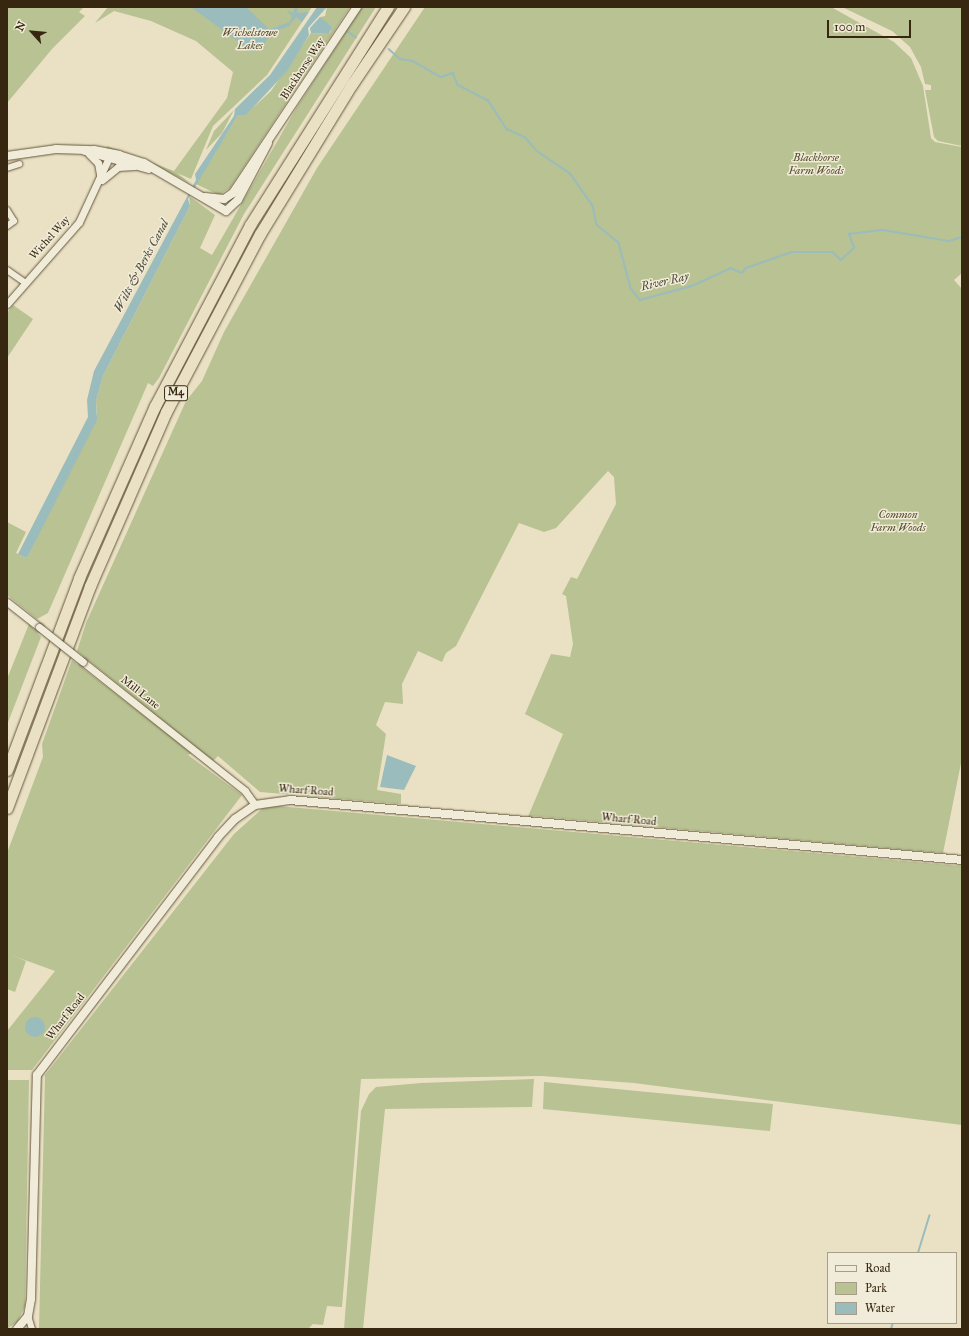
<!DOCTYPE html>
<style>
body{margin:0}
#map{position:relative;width:969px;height:1336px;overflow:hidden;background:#eae1c4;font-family:"IM FELL Great Primer",serif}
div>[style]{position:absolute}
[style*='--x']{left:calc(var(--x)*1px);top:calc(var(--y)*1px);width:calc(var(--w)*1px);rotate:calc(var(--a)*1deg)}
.green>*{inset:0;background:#b8c292}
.water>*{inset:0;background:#9abcbc}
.round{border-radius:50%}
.stream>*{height:1.5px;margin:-0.75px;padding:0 0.75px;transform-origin:0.75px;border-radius:0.75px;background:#9abcbc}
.roads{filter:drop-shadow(0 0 1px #64563d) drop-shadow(0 0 1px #64563d)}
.minor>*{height:6px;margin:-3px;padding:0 3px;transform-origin:3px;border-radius:3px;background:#f1ecd9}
.tertiary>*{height:7px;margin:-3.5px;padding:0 3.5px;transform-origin:3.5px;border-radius:3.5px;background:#f1ecd9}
.secondary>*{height:8px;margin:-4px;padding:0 4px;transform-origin:4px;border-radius:4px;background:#f1ecd9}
.motorway>*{height:11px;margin:-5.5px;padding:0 5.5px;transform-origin:5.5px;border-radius:5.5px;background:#eae1c4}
.bridges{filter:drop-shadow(0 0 1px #64563d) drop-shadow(0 0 1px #64563d)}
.tertiary-bridge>*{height:7px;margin:-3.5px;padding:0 3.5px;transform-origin:3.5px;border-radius:3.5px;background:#f1ecd9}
span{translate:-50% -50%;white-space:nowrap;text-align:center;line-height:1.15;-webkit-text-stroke:3px #f1ecd9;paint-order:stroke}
.shield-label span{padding:1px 3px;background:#f1ecd9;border:1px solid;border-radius:3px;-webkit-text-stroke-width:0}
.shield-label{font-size:10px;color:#382710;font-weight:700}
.park-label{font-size:11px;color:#584e30;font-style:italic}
.street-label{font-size:11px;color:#382710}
.water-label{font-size:12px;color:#504c3b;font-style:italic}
.frame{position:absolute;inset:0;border:8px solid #382710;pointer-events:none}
.legend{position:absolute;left:827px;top:1252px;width:130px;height:72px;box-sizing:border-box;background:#f1ecd9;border:1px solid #a79d89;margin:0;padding:5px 7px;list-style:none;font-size:12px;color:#382710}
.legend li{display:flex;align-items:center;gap:8px;height:20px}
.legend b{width:20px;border:1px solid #a79d89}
.north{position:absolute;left:12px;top:12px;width:40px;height:40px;-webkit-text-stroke:3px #f1ecd9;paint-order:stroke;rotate:297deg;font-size:11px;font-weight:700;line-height:16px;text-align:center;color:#382710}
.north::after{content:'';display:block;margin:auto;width:14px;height:18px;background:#382710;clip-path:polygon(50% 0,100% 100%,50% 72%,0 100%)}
.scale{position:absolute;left:827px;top:20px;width:84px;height:18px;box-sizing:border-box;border:2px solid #382710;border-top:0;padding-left:5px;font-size:12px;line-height:14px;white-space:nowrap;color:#382710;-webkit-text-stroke:3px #f1ecd9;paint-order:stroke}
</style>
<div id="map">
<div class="green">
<div style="clip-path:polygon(7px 7px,84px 7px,79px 12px,85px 16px,52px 49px,7px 103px)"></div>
<div style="clip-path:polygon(108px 7px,312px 7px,267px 75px,213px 126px,191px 179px,177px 173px,190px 183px,157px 166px,106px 149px,107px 146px,174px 171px,227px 98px,233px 72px,196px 41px,151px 21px,114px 11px,95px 23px)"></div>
<div style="clip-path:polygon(327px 7px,350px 7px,230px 188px,219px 195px,196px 184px,238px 115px,246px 114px,271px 91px,311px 33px,329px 34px,331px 31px,320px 17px,325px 16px)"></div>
<div style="clip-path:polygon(362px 7px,376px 7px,244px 214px,159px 378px,153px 386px,148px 383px,48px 613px,37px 619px,7px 595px,7px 522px,26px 532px,16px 553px,27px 558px,97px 414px,96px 401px,103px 376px,190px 206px,189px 196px,215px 215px,200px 248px,212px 255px,297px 107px)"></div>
<div style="clip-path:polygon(425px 7px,831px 7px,894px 42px,911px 58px,923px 86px,931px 138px,935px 142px,962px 147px,962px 273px,954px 280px,962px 289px,962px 758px,943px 853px,534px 816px,527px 819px,563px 734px,525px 714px,551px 654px,570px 657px,573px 644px,566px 596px,562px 594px,571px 577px,577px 579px,616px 504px,614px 477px,608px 471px,556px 528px,544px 532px,519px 523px,456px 646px,446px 653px,442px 662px,418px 651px,402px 684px,403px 704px,385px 702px,376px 725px,386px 734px,377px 790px,401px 794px,401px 804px,260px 792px,218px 756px,213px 761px,77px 651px,86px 623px,186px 401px,202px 381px,224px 332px,317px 168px)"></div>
<div style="clip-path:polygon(842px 7px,962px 7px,962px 146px,938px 141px,934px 137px,925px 90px,931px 90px,931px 85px,925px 84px,921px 67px,910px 47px,892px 31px)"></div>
<div style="clip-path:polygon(234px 110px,222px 133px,206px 150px,214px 131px)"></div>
<div style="clip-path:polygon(13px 305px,33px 319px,7px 358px,7px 313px)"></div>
<div style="clip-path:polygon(29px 624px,41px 637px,7px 725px,7px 679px)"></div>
<div style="clip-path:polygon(72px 660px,192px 753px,188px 755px,242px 795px,32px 1070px,7px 1070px,7px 1031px,55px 971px,11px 955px,26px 961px,15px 992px,7px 989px,7px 853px,43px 757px,42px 744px)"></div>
<div style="clip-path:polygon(277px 806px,962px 866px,962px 1125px,634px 1083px,542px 1076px,361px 1079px,342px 1307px,327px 1306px,323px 1325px,313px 1324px,308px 1329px,39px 1329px,45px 1075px,234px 834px,263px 808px)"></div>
<div style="clip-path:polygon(534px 1079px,532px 1107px,385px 1109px,363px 1329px,344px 1329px,361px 1111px,369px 1094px,376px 1087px,421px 1083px)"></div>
<div style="clip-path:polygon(29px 1080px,25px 1306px,18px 1321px,7px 1329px,7px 1080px)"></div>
<div style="clip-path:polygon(544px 1082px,773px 1104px,770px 1131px,543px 1109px)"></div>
</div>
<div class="water">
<div style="clip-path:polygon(191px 7px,246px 7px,270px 30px,270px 35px,260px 50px,251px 51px)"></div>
<div style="clip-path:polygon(295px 7px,298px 7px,297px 13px,309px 12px,302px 22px,296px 17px,289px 26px,278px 30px,278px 26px,290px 22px,292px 16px,286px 10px,293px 13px)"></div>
<div style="clip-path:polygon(317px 7px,327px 7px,308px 28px,309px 35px,287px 71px,246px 115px,238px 115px,188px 199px,190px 206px,103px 376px,96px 401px,97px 420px,27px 558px,18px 554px,88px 417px,87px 400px,94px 371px,196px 180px,195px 174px,234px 116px,235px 109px,270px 75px)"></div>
<div style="clip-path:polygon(320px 17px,332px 27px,329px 34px,311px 33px,310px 28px)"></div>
<div style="clip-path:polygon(387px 755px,416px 766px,404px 790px,380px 787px)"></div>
<div class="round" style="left:25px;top:1017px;width:20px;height:20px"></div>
</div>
<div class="stream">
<div style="--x:270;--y:30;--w:8;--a:-14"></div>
<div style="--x:347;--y:31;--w:11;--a:34"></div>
<div style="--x:389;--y:49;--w:15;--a:42"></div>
<div style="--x:400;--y:59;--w:13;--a:9"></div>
<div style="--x:413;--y:61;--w:32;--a:30"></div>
<div style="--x:441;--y:77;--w:13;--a:-18"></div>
<div style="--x:453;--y:73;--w:13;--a:67"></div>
<div style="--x:458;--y:85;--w:34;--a:27"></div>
<div style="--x:488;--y:100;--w:35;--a:57"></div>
<div style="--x:507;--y:129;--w:20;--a:24"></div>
<div style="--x:525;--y:137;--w:18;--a:49"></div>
<div style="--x:537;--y:151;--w:40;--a:34"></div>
<div style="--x:570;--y:173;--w:40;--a:55.1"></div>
<div style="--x:593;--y:206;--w:19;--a:78"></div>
<div style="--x:597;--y:225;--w:28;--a:39"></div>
<div style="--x:619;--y:243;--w:47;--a:75.1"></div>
<div style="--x:631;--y:288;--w:15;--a:53"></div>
<div style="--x:640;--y:300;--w:54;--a:-15.1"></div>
<div style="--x:692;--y:286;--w:43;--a:-24.8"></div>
<div style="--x:731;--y:268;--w:12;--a:24"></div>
<div style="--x:742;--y:273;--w:6;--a:-51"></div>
<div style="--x:746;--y:268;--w:49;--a:-19.2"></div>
<div style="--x:792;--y:252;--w:41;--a:0"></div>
<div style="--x:833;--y:252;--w:11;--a:45"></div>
<div style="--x:841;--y:260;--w:18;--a:-43"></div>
<div style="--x:854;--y:248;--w:15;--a:-110"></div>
<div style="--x:849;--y:234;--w:34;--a:-7"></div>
<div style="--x:883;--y:230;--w:67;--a:9.5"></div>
<div style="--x:949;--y:241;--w:14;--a:-17"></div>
<div style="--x:918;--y:1253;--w:39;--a:-73"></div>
<div style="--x:891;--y:1329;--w:6;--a:-72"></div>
</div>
<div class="roads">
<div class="minor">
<div style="--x:7;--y:168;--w:13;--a:-18"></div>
<div style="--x:7;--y:210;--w:13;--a:58"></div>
<div style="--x:14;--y:221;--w:9;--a:144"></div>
<div style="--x:7;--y:270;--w:21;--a:35"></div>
<div style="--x:28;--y:1316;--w:14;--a:73"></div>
</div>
<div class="tertiary">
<div style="--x:89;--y:154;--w:13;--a:45"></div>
<div style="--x:98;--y:163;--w:17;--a:80"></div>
<div style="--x:102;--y:180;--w:21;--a:-39"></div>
<div style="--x:118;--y:167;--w:16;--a:-4"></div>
<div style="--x:7;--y:304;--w:109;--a:-48.7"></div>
<div style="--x:79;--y:222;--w:76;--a:-65.1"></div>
<div style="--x:7;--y:602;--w:41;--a:38"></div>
<div style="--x:83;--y:662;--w:207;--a:38.5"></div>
<div style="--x:245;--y:791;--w:17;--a:54"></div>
</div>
<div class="secondary">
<div style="--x:85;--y:151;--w:66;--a:15.7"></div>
<div style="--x:7;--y:156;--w:49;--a:-8.1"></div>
<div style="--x:56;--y:149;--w:38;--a:2"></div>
<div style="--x:94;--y:150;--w:25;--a:11"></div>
<div style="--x:119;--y:155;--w:26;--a:18"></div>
<div style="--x:144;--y:163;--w:95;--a:30.3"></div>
<div style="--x:226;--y:211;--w:16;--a:-43"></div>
<div style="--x:238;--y:200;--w:64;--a:-62.2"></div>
<div style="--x:205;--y:197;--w:19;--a:6"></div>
<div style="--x:224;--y:199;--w:11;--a:-34"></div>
<div style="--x:233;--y:193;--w:224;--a:-56.3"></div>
<div style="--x:17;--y:1329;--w:17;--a:-50"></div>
<div style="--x:28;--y:1316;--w:17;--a:-80"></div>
<div style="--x:31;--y:1299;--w:224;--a:-88.5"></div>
<div style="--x:37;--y:1075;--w:299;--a:-52.7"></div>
<div style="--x:218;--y:837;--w:25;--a:-47"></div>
<div style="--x:235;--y:819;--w:24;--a:-35"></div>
<div style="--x:255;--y:805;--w:35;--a:-8"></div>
<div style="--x:290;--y:800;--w:675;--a:5.1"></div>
</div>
<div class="motorway">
<div style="--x:7;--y:770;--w:205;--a:-69.4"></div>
<div style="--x:79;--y:578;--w:188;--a:-66.2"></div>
<div style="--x:155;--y:406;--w:204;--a:-62.3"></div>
<div style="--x:250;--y:225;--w:258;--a:-57.7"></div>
<div style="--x:7;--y:808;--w:237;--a:-69.5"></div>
<div style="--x:90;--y:586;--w:190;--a:-66.4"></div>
<div style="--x:166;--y:412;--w:201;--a:-62.2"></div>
<div style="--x:260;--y:234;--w:176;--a:-58.5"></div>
<div style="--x:352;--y:84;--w:93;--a:-56"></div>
</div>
</div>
<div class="bridges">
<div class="tertiary-bridge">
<div style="--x:39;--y:627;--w:56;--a:38.5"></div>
</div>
</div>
<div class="shield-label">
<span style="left:176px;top:393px">M4</span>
</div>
<div class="park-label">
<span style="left:250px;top:40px">Wichelstowe<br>Lakes</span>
<span style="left:816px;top:165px">Blackhorse<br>Farm Woods</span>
<span style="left:898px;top:522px">Common<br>Farm Woods</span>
</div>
<div class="street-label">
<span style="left:303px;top:69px;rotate:-57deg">Blackhorse Way</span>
<span style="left:50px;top:238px;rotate:-48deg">Wichel Way</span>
<span style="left:140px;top:693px;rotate:38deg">Mill Lane</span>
<span style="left:306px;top:791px;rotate:4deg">Wharf Road</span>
<span style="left:629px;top:820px;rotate:5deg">Wharf Road</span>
<span style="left:66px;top:1017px;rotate:-52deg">Wharf Road</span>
</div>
<div class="water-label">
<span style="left:142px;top:266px;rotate:-62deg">Wilts &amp; Berks Canal</span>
<span style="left:665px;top:282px;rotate:-13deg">River Ray</span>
</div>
<div class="frame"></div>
<ul class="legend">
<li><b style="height:5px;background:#f1ecd9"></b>Road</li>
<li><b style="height:11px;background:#b8c292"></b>Park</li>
<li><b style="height:11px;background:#9abcbc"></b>Water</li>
</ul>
<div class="north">N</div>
<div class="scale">100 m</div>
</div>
